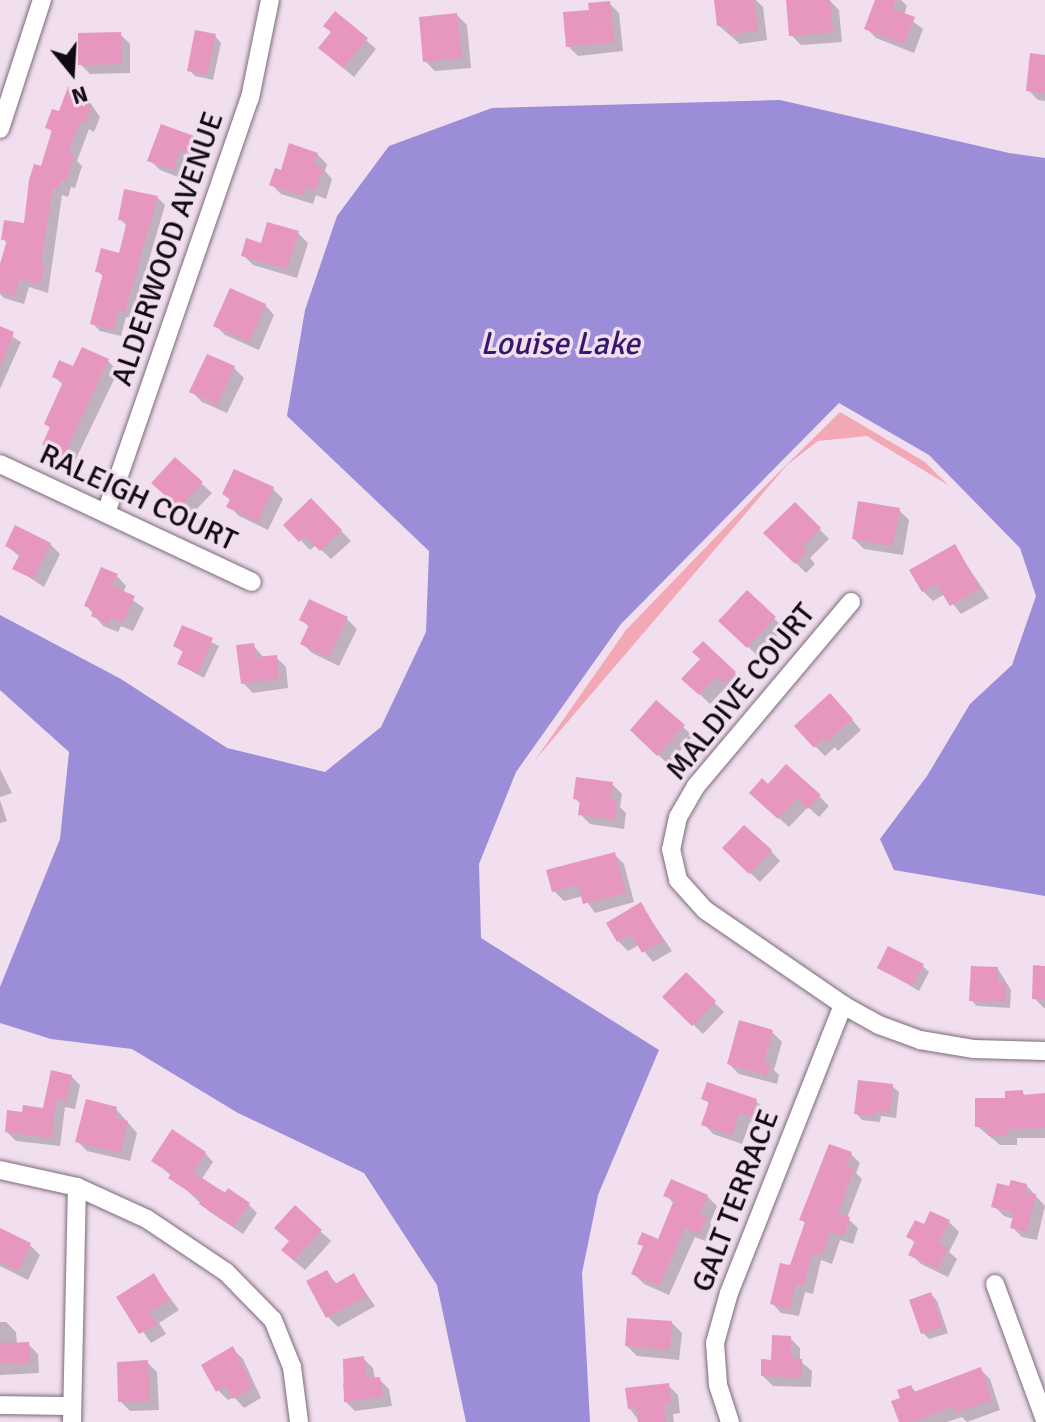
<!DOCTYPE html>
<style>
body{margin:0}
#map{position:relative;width:1045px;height:1422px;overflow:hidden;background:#f1deef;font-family:Signika,sans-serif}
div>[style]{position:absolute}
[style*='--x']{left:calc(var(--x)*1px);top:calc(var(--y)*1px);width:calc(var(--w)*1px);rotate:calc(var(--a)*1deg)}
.green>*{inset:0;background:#f3a8b5}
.water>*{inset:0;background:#9b8dd7}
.shadow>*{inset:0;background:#0003}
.building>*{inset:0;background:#e797bf}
.roads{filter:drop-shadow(0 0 2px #7c6b7a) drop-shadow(0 0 2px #7c6b7a)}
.street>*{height:18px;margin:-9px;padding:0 9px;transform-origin:9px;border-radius:9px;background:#fff}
span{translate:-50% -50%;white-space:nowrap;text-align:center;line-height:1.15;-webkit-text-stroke:7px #f1deef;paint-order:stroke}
.street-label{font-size:30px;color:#110b11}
.water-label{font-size:32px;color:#35186e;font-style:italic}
.north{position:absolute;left:32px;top:32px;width:80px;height:80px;-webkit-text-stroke:6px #f1deef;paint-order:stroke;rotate:162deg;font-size:22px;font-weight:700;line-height:32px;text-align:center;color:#110b11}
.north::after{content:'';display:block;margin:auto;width:28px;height:36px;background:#110b11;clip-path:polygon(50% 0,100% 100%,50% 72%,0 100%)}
</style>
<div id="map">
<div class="green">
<div style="clip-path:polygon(840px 412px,925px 462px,948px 485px,867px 436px,818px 441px,787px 465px,535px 760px,626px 630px,762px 489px)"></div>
</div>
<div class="water">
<div style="clip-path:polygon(780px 100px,1009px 153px,1045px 158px,1045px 896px,894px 870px,880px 839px,927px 776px,970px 704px,1012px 665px,1036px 596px,1020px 548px,929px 455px,839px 403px,621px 624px,516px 772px,479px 864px,481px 938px,659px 1050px,598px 1195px,582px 1273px,590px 1422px,466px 1422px,437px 1285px,364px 1173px,238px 1113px,132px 1049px,51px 1039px,0 1023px,0 987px,60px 839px,69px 752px,0 690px,0 615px,121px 679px,227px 748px,325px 772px,381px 727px,426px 632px,429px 551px,287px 416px,305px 310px,337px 216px,389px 146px,492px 108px)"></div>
</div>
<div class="shadow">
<div style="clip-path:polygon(716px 0,756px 0,763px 7px,767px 40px,740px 44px,718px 25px)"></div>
<div style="clip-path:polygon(788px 0,829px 0,839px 10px,842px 42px,801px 45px,791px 35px)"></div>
<div style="clip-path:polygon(877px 0,901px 0,907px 6px,904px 15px,923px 29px,914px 53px,876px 38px,866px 28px)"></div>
<div style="clip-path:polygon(609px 3px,619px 13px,623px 51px,578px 56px,568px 46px,591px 12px)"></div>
<div style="clip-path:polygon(457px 15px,467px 25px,471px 68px,435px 71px,425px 61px)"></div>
<div style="clip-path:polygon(120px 34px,130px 44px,130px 73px,90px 74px,80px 64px)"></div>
<div style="clip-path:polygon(215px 36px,221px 43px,213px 80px,195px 76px,189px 70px)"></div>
<div style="clip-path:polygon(366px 40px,376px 49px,354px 77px,331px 58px)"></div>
<div style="clip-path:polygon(1045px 57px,1045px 101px,1038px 100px,1028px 90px)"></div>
<div style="clip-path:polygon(85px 95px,100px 117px,94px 132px,89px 129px,77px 161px,82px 166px,75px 188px,71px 187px,68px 197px,62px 195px,48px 293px,29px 287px,24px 304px,4px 298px,0 294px,0 271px,8px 244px,3px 239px,26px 225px,53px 133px,48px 127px)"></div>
<div style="clip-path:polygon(192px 138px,202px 148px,198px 160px,191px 158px,183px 179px,160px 170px,150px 160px)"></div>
<div style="clip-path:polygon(317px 154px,327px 164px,325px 171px,332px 179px,326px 199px,316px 195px,313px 204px,281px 194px,271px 184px,282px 172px)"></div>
<div style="clip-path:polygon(158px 198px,165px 205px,132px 318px,126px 317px,121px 336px,100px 331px,92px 323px,104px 277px,97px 271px,121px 255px,127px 226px,120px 219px)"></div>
<div style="clip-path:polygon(298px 233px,308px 243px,297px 278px,253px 265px,243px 255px)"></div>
<div style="clip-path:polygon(265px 305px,274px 315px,259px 350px,225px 335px,215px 325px)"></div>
<div style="clip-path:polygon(0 329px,21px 342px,0 389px)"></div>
<div style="clip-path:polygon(108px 361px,118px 371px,74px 463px,54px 455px,44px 445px,51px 429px,46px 424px,63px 385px,54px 376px)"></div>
<div style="clip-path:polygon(234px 368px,244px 378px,227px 413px,202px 402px,192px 392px)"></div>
<div style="clip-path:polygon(175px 460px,212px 493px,190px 516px,164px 492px)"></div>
<div style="clip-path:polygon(235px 471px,273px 489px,283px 499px,268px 530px,239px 516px,229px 506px,231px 501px,224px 494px)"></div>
<div style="clip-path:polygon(311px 500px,351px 541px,331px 559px,316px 545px,310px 550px,286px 525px)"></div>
<div style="clip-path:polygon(795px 504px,829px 539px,810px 558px,815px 564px,806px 573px,766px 533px)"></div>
<div style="clip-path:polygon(899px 510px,909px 520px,903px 555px,864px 549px,854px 539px)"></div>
<div style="clip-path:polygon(50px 544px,60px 554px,44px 587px,15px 568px,20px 557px,7px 546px)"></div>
<div style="clip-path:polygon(954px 546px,989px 598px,961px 614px,945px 594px,933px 601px,923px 591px)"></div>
<div style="clip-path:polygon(117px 576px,126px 586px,123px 593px,144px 608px,133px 631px,121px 626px,118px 632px,103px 626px,86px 605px)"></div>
<div style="clip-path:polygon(747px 593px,784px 628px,758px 656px,731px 631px)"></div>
<div style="clip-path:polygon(310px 601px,347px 619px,357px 629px,339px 666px,312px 653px,302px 643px,310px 628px,301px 619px)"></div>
<div style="clip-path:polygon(183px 627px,219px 646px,204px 678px,179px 664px,184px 653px,175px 646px)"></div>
<div style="clip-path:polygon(703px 643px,745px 683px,736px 693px,728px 685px,710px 704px,684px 679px,703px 660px)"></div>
<div style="clip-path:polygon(253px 645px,264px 658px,276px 657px,286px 667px,288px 688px,253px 693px,243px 683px)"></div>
<div style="clip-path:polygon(840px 706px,861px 730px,838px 751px,835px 747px,825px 756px,815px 746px)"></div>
<div style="clip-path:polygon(683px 727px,693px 736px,668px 764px,632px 730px)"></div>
<div style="clip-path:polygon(0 769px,12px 793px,0 797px)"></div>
<div style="clip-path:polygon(612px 784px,622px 794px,620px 807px,626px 813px,624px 829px,590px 824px,580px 814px,581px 805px,575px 798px)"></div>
<div style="clip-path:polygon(768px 787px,819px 796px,829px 806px,819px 817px,808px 807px,789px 827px,762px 803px)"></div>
<div style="clip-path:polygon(0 800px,7px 821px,0 823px)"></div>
<div style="clip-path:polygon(724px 848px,771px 851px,780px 861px,760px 882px)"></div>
<div style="clip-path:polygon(614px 854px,624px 864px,634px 902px,595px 913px,583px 896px,564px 901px,554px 891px)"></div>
<div style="clip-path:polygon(641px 905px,672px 951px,653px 962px,639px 945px,628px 951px,618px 941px)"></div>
<div style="clip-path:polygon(923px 966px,929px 972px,919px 991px,879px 967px)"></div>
<div style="clip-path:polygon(1045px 968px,1045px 1008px,1044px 1008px,1034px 998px)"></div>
<div style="clip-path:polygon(998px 969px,1011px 990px,1010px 1008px,977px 1006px,971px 1000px)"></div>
<div style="clip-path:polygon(686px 975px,724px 1012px,703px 1034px,665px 997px)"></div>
<div style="clip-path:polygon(772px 1032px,782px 1042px,774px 1070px,779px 1075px,777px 1084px,739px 1074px,729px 1064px)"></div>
<div style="clip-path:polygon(71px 1076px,80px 1085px,75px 1109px,65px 1107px,60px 1146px,16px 1141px,7px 1132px,23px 1114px,45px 1110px)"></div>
<div style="clip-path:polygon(892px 1086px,899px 1092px,896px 1118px,881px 1116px,880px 1122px,862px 1120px,856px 1113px)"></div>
<div style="clip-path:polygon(1022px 1092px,1027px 1097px,1045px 1095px,1045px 1138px,1017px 1138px,1017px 1145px,1000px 1145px,977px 1126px,1007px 1099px)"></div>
<div style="clip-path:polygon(704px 1098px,756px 1101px,766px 1111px,761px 1125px,750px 1122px,742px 1144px,713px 1134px,704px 1124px,710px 1105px)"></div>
<div style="clip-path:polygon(116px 1109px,137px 1133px,130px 1161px,87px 1151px,77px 1141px)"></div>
<div style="clip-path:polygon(205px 1153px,213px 1162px,201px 1180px,248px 1204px,257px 1213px,243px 1234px,210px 1212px,154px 1160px)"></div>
<div style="clip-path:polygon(851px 1154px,860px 1163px,856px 1173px,862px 1179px,847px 1218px,858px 1228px,853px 1244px,840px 1240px,832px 1264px,821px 1260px,813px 1294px,805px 1292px,799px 1316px,781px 1313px,772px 1303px,791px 1268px,806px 1224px,801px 1219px)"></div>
<div style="clip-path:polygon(1026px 1185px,1045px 1206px,1037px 1240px,1022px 1237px,1012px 1227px,1014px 1219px,1004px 1216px,994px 1206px,1010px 1188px)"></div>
<div style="clip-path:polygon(666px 1195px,707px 1196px,717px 1206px,710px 1223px,716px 1229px,710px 1243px,695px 1237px,669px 1295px,644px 1284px,634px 1274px,645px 1248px,640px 1243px,659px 1241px,674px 1204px)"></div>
<div style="clip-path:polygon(295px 1208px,331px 1241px,305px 1270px,293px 1260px,291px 1242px)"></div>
<div style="clip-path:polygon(949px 1222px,959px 1232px,949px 1252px,957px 1259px,948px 1277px,921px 1264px,911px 1254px,916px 1244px,909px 1237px,924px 1227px)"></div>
<div style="clip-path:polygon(0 1231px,30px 1245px,40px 1255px,28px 1280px,0 1266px)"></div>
<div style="clip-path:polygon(326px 1272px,338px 1285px,354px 1276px,375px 1306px,338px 1327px,328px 1317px)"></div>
<div style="clip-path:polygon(154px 1276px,179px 1310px,159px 1323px,166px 1334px,151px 1343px,119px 1297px)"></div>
<div style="clip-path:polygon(931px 1294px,937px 1301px,948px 1333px,929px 1339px,923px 1333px)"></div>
<div style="clip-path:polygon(0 1322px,6px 1322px,16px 1332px,17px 1344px,28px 1344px,38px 1354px,39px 1373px,0 1375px)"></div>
<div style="clip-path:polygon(672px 1323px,682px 1333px,679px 1360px,637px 1356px,627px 1346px)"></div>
<div style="clip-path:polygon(790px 1338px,800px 1348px,800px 1361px,812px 1371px,811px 1387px,773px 1386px,763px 1376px)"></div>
<div style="clip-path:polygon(233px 1349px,243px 1359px,261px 1398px,244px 1408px,234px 1397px,228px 1400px,218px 1390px)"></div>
<div style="clip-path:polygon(363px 1358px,373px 1368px,375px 1379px,379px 1379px,389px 1389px,392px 1406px,355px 1411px,345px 1401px,343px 1384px,348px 1383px)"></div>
<div style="clip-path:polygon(147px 1362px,157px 1372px,159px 1410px,130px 1411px,120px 1401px)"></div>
<div style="clip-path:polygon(980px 1369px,990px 1379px,1000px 1410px,967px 1422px,962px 1417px,947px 1422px,901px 1422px,903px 1399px,911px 1387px,917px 1393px)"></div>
<div style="clip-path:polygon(668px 1385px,678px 1395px,680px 1413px,673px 1414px,674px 1422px,640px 1422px,629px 1408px)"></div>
</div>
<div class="building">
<div style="clip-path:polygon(714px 0,754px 0,758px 31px,728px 34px,727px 25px,717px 26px)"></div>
<div style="clip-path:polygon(786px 0,830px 0,833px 32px,789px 36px)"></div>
<div style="clip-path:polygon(875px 0,896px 0,893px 9px,915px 17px,904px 44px,864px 29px)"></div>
<div style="clip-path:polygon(610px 1px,614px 42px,566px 47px,563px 12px,589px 10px,588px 3px)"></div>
<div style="clip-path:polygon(335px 11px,368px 38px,343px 68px,318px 48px,331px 32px,323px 26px)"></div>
<div style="clip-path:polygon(457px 13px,462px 58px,423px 62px,419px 17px)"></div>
<div style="clip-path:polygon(195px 30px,216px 34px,207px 75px,187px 71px)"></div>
<div style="clip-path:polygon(121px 32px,121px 64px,78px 65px,78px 33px)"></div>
<div style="clip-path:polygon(1030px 53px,1045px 55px,1045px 93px,1026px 91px)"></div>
<div style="clip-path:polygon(68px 87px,86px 94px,83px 102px,92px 106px,85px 124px,80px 122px,68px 153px,74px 155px,66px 181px,62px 179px,58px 189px,53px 187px,41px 263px,45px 264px,39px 285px,20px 279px,15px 296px,0 292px,0 264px,7px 240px,1px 240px,4px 220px,24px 223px,29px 180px,34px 164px,41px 166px,52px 130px,45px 128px,52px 109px,59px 111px)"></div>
<div style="clip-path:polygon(161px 124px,194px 136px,188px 152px,181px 149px,173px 170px,147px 161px)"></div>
<div style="clip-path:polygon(289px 143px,318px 153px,314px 164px,323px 167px,316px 190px,306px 187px,303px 196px,269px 185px,275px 168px,281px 170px)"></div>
<div style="clip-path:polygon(124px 189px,158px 196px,125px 312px,118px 310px,114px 330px,90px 324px,103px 273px,95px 272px,101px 248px,119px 253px,127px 221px,118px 220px)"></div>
<div style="clip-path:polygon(267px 222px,299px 231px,287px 269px,241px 256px,246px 238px,261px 243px)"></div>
<div style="clip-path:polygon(230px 288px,266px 304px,249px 342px,213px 326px)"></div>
<div style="clip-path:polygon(0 326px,14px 332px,1px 365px,0 365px)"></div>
<div style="clip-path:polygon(82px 347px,109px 359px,64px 455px,42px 445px,50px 427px,44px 424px,63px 382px,52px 377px,59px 360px,73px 366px)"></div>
<div style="clip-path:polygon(207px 354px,235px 366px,217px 405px,189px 392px)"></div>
<div style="clip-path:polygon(175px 457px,203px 482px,179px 508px,151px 483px)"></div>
<div style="clip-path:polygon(234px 469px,274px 487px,258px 522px,226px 507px,230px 499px,222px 494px)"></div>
<div style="clip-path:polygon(311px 498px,342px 530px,320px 551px,305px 536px,299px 542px,283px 525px)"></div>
<div style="clip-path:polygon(858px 501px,900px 508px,893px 546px,852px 539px)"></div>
<div style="clip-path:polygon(795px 502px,821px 528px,802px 547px,807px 552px,795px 564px,763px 533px)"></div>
<div style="clip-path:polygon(15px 525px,51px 543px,33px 579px,12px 569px,20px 554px,5px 546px)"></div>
<div style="clip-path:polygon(955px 544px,980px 588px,950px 606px,936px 584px,922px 592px,909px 570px)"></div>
<div style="clip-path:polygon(101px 567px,118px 574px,112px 586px,135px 596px,123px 623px,111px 617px,108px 624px,91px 616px,94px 610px,84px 606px)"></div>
<div style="clip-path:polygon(747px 590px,776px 617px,747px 648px,718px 621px)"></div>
<div style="clip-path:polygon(309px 599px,348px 617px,329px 658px,300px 644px,309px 625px,299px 620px)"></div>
<div style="clip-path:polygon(182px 625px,213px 638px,198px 674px,177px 664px,183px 651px,173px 646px)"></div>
<div style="clip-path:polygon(703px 641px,736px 672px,724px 684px,717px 677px,699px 695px,681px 679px,700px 659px,692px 652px)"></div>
<div style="clip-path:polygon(254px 643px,256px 657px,277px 655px,279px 679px,241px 684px,236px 645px)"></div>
<div style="clip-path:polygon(830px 693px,853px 719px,827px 742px,823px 739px,814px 748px,794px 726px)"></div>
<div style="clip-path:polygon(656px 700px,685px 725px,657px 756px,630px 730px)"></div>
<div style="clip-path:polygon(786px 764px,821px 795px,808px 809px,797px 798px,778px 819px,749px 793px,762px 778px,768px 784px)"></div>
<div style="clip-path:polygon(576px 777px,613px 782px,611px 800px,617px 801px,615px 820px,578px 815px,580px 800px,573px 799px)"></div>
<div style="clip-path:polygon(744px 825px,772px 850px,749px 874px,722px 848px)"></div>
<div style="clip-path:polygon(615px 852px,626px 893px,583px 904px,578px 885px,552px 892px,546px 870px)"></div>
<div style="clip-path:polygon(641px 902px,663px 941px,642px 953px,631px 934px,617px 942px,606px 923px)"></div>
<div style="clip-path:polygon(888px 946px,924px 964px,912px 986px,877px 968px)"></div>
<div style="clip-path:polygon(1033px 965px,1045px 966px,1045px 1000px,1032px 999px)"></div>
<div style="clip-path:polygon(971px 966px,998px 967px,998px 982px,1006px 982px,1005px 1002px,969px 1001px)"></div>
<div style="clip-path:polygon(686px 972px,716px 1001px,692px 1026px,662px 997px)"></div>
<div style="clip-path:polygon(739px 1020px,773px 1030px,764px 1062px,770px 1063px,767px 1076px,727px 1064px)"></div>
<div style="clip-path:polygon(51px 1070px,72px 1075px,66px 1101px,56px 1099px,52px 1138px,5px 1132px,7px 1110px,22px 1112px,23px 1105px,43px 1108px)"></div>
<div style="clip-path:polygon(858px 1080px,893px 1084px,890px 1113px,875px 1111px,874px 1116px,854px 1114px)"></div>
<div style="clip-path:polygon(707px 1082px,757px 1099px,751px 1117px,740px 1113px,732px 1135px,701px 1125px,709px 1102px,701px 1099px)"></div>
<div style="clip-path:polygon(1023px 1090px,1023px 1095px,1045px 1093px,1045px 1128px,1008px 1129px,1008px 1136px,988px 1136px,987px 1127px,975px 1127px,975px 1098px,1005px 1098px,1005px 1091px)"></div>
<div style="clip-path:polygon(86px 1099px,117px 1107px,115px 1118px,128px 1121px,120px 1153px,75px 1142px)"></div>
<div style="clip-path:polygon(172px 1129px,206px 1152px,193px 1172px,225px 1193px,228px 1188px,250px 1203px,234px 1227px,199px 1204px,201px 1200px,168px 1178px,171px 1174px,151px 1161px)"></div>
<div style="clip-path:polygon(829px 1144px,852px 1152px,847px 1166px,854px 1168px,838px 1213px,850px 1217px,844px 1236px,831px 1232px,822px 1256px,813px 1253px,804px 1286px,796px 1284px,790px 1309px,770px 1304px,780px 1263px,790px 1265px,805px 1222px,799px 1220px)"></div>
<div style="clip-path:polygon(671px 1179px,708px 1195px,700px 1214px,707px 1217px,700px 1234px,685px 1228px,659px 1286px,631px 1274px,643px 1246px,637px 1244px,642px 1232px,658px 1239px,674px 1200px,663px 1196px)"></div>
<div style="clip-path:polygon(1011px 1180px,1027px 1184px,1025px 1192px,1036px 1194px,1027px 1232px,1010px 1228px,1014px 1213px,991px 1207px,997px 1183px,1009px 1186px)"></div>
<div style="clip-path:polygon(295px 1205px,322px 1230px,294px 1261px,281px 1250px,289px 1241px,274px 1228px)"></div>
<div style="clip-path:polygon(930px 1211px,950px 1220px,939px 1243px,948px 1248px,938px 1269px,908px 1255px,915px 1241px,906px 1237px,915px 1220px,924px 1224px)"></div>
<div style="clip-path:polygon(0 1228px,31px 1243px,18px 1271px,0 1262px)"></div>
<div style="clip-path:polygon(327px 1270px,335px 1284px,354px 1273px,367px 1296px,326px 1318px,306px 1281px)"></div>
<div style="clip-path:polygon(154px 1273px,170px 1300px,150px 1312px,158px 1324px,139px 1334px,116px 1297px)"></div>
<div style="clip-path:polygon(931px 1292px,943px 1327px,921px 1334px,909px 1300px)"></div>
<div style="clip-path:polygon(627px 1318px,672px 1321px,670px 1350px,625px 1346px)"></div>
<div style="clip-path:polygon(772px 1335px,791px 1336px,791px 1358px,802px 1359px,802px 1378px,761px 1376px,761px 1359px,771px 1360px)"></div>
<div style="clip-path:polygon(29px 1342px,30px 1363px,0 1364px,0 1343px)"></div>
<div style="clip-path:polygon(233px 1346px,253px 1387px,233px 1399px,225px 1386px,216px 1392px,201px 1365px)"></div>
<div style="clip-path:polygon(364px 1356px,367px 1378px,380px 1377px,383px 1397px,344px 1402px,343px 1359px)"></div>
<div style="clip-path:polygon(148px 1360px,150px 1401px,118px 1402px,117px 1362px)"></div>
<div style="clip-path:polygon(981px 1367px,992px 1400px,955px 1413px,953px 1407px,912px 1422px,899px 1422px,891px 1401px,900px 1398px,897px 1390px,911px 1385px,914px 1392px)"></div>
<div style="clip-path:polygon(669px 1383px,671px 1404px,664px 1405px,666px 1422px,638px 1422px,636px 1408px,628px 1409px,625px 1388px)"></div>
</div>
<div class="roads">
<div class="street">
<div style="--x:0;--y:129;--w:136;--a:-72"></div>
<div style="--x:0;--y:464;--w:278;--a:25.1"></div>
<div style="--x:106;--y:513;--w:439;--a:-70.9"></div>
<div style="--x:250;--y:98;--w:100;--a:-78.5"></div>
<div style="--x:851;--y:602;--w:241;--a:130.1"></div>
<div style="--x:696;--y:786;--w:36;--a:120"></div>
<div style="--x:678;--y:817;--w:33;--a:102"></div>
<div style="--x:671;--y:849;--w:32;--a:77"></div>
<div style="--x:678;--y:880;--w:40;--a:48"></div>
<div style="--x:705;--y:910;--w:168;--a:34.5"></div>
<div style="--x:843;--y:1005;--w:41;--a:29.1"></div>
<div style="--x:879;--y:1025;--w:44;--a:20.1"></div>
<div style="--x:920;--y:1040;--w:55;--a:9.5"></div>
<div style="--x:974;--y:1049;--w:71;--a:1.6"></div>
<div style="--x:0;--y:1170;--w:79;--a:12.4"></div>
<div style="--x:77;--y:1187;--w:77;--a:24.6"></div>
<div style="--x:147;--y:1219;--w:95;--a:33.9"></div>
<div style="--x:226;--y:1272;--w:67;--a:45.6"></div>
<div style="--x:273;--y:1320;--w:51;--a:68"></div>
<div style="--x:292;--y:1367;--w:55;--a:82.7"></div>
<div style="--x:995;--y:1284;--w:145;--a:69.8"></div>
<div style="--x:0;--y:1405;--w:72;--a:0.8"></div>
<div style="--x:72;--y:1422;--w:235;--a:-88.8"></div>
<div style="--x:730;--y:1422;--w:40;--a:-108"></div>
<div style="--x:718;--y:1384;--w:41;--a:-94.2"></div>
<div style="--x:715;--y:1343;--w:52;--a:-74.4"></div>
<div style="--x:729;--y:1293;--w:310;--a:-68.4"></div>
</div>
</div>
<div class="street-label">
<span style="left:168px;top:249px;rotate:-71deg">ALDERWOOD AVENUE</span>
<span style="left:138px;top:498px;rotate:25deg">RALEIGH COURT</span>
<span style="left:741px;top:692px;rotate:-51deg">MALDIVE COURT</span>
<span style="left:736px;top:1201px;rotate:-69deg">GALT TERRACE</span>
</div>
<div class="water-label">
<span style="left:560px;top:344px">Louise Lake</span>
</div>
<div class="north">N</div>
</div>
